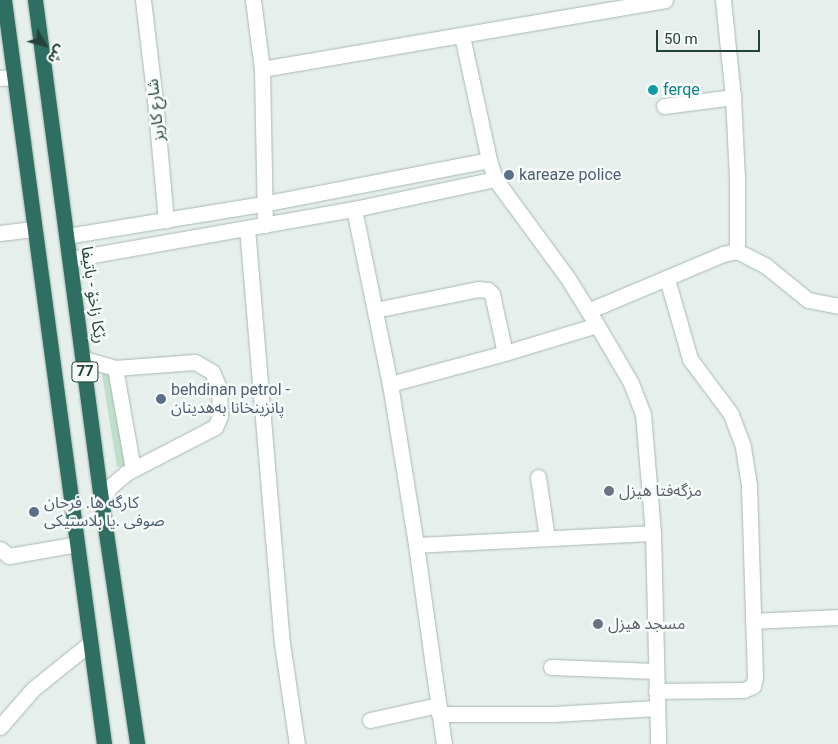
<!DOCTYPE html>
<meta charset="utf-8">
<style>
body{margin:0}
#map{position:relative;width:838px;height:744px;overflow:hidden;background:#e6efeb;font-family:Roboto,"Noto Sans Arabic",sans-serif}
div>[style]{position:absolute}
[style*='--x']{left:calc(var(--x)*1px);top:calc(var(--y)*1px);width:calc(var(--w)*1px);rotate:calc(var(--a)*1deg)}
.green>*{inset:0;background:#bfe0c8}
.roads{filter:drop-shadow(0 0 1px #a8b8b2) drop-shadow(0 0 1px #a8b8b2)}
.minor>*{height:15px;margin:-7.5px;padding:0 7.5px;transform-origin:7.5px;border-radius:7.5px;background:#fff}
.highway>*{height:15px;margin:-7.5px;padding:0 7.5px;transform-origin:7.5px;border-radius:7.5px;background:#2f6f62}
.dots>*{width:14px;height:14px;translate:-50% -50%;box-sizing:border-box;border:2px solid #f7fbf9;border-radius:50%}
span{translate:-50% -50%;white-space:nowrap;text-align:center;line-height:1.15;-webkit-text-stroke:5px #f7fbf9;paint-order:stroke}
.shield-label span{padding:1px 4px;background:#f7fbf9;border:1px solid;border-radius:4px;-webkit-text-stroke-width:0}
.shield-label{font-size:15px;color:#24423a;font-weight:700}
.culture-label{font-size:16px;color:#0d838f}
.left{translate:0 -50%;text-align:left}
.street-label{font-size:16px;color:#24423a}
.service-label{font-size:16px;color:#4e5e75}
.worship-label{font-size:16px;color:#5b616d}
.north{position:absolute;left:20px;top:20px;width:50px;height:50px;-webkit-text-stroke:4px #f7fbf9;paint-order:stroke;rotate:128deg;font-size:14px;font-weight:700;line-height:20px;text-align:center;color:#24423a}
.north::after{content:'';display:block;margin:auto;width:18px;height:22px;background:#24423a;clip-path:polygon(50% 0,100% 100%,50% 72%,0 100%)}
.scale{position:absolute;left:656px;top:30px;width:104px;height:22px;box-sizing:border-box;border:2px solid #24423a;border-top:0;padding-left:6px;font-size:15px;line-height:18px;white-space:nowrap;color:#24423a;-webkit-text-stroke:4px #f7fbf9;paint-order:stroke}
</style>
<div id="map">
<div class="green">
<div style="clip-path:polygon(111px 373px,125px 466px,117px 467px,102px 374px)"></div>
</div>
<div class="roads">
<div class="minor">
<div style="--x:143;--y:0;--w:101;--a:83.2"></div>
<div style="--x:155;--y:100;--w:121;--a:84.8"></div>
<div style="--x:253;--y:0;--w:70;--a:82.6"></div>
<div style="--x:262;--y:69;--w:156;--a:88.9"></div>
<div style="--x:723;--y:0;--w:98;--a:84.1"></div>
<div style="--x:733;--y:97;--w:81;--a:87.2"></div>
<div style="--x:737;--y:178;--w:73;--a:90"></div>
<div style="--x:462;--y:36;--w:127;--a:77.7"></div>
<div style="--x:489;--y:160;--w:20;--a:72"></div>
<div style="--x:495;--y:179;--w:122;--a:53.7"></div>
<div style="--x:567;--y:277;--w:57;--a:58"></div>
<div style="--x:597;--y:325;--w:67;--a:59.6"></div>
<div style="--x:631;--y:383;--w:33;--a:69"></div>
<div style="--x:643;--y:414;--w:119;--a:85.2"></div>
<div style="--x:653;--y:533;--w:211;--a:88.6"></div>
<div style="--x:262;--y:69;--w:409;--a:-9.7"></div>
<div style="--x:0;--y:78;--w:13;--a:-4"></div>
<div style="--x:664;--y:106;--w:70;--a:-7.4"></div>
<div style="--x:354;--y:209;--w:179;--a:78.4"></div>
<div style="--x:390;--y:384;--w:163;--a:80.8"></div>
<div style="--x:416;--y:545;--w:201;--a:82"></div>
<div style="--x:247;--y:228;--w:416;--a:85.2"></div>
<div style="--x:282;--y:643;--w:102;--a:81.6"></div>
<div style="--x:0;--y:233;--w:35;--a:-7"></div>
<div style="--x:67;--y:236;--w:199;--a:-9.3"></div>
<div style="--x:263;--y:204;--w:230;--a:-11"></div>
<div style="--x:70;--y:259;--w:288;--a:-10"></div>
<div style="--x:354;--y:209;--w:144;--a:-12"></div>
<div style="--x:375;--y:310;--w:105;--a:-11.5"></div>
<div style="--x:478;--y:289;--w:10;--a:6"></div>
<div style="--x:488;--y:290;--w:6;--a:45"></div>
<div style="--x:492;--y:294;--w:60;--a:77.6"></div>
<div style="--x:588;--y:311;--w:147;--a:-22.9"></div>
<div style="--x:723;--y:254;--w:14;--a:-12"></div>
<div style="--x:737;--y:251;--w:33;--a:27"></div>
<div style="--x:766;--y:266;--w:54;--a:39"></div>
<div style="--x:808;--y:300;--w:31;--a:11"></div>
<div style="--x:84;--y:359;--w:32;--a:16"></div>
<div style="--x:115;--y:368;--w:80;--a:-4.3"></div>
<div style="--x:195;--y:362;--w:20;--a:30"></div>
<div style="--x:212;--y:372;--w:17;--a:66"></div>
<div style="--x:219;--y:388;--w:28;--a:88"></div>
<div style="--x:220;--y:416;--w:12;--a:114"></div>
<div style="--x:215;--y:427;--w:100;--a:152.7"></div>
<div style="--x:126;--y:473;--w:20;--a:139"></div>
<div style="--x:111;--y:486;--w:16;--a:128"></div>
<div style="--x:115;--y:368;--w:103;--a:79.9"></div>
<div style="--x:390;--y:384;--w:119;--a:-15.1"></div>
<div style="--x:505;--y:353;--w:96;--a:-16.9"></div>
<div style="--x:538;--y:477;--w:62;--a:81.6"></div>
<div style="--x:416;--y:545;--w:237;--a:-2.9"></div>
<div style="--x:0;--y:549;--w:11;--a:38"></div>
<div style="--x:9;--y:556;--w:69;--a:-10"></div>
<div style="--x:753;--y:621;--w:85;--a:-2.7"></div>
<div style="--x:551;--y:667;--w:104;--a:2.2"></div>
<div style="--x:656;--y:691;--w:88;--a:-0.7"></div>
<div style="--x:744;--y:690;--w:10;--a:-24"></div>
<div style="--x:753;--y:686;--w:9;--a:-77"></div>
<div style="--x:755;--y:677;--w:192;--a:-91.8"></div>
<div style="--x:749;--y:485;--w:39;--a:-99"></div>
<div style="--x:743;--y:446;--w:34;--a:-111"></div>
<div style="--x:731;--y:414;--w:69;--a:-126.7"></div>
<div style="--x:690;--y:359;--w:83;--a:-106"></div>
<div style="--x:439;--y:714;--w:114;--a:0"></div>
<div style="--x:553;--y:714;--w:104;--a:-3.3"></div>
<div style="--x:370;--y:720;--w:70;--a:-12.4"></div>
<div style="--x:0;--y:727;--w:50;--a:-49"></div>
<div style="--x:33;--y:689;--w:72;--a:-38.8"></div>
</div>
<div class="highway">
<div style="--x:4;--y:0;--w:751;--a:82.34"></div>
<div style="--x:35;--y:0;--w:503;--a:82.47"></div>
<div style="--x:101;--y:499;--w:248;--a:81.6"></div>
</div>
</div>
<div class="dots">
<div style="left:653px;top:90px;background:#0f9aa8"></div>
<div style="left:509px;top:175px;background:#5c6f8a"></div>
<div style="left:161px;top:399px;background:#5c6f8a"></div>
<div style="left:609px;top:491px;background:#6b7280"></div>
<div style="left:34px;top:512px;background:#5c6f8a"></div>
<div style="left:598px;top:624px;background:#6b7280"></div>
</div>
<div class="shield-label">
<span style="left:85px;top:372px">77</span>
</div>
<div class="culture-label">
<span class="left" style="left:663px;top:90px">ferqe</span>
</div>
<div class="street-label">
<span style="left:156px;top:110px;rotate:-96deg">شارع كاريز</span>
<span style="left:93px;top:295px;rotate:82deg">رێکا زاخۆ - باتیفا</span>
</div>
<div class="service-label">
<span class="left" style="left:519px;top:175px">kareaze police</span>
<span class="left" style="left:171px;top:399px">behdinan petrol -<br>پانزینخانا بەهدینان</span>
<span class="left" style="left:44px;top:512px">کارگه ها. فرحان<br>صوفی .یا بلاستیکی</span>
</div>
<div class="worship-label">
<span class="left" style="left:619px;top:491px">مزگەفتا هیزل</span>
<span class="left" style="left:608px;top:624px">مسجد هيزل</span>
</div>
<div class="north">ش</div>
<div class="scale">50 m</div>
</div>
